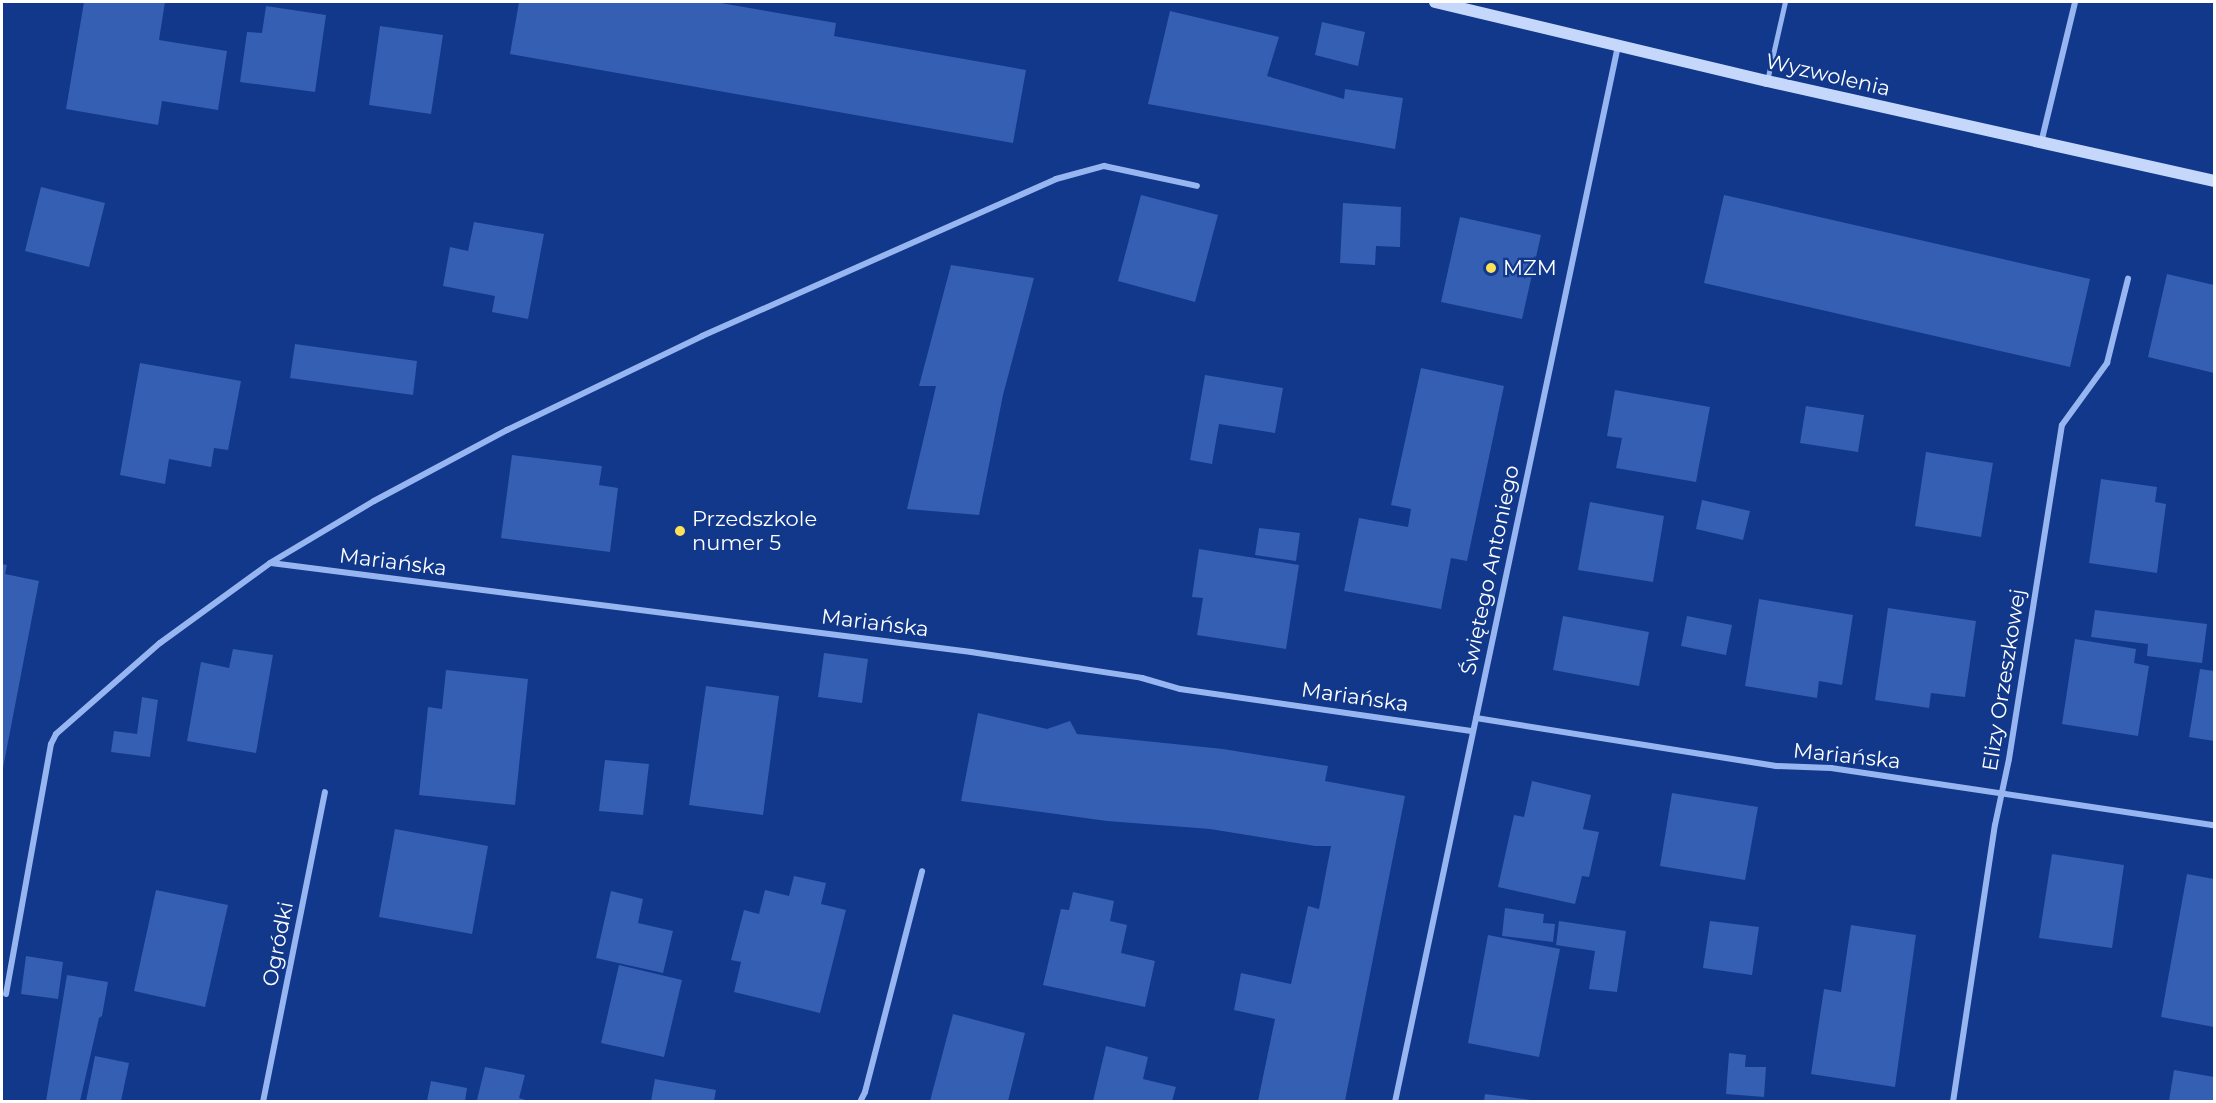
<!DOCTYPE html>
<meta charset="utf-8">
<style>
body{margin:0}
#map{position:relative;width:2216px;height:1103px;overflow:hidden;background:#11388a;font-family:Montserrat,sans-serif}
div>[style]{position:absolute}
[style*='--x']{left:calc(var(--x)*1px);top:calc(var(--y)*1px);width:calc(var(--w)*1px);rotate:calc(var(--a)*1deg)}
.building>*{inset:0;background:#345fb2}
.lane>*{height:4.5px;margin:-2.25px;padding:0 2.25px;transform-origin:2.25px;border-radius:2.25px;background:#97b6f1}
.street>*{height:6px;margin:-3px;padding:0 3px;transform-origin:3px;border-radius:3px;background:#97b6f1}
.secondary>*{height:12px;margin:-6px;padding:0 6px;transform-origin:6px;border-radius:6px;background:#c6d7fc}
.dots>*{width:16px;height:16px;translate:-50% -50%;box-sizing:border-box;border:3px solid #11388a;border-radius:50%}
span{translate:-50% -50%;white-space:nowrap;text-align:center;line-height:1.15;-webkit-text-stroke:4.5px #11388a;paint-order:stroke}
.street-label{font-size:21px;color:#fff}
.poi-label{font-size:21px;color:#fff}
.left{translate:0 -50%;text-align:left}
.frame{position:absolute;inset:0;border:3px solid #fff;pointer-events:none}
</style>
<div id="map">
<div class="building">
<div style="clip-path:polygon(84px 2px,165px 2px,159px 40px,227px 51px,218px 110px,162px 101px,158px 125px,66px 109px)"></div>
<div style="clip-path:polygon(519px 2px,715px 2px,836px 23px,834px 36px,1026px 70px,1013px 143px,510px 54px)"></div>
<div style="clip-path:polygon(266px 6px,326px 15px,315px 92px,240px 82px,247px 32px,262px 33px)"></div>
<div style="clip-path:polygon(1170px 11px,1279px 37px,1267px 76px,1344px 99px,1345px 89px,1403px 98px,1395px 149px,1148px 104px)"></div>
<div style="clip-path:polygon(1322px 22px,1365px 32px,1358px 66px,1315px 55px)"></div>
<div style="clip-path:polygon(380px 26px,443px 35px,431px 114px,369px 105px)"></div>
<div style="clip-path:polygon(41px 187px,105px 203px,89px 267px,25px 251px)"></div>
<div style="clip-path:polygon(1141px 195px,1218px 215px,1195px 302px,1118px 281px)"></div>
<div style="clip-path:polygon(1724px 195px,2090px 279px,2070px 367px,1704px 283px)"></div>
<div style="clip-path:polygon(1343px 203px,1401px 207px,1400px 247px,1376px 246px,1375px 265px,1340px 263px)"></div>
<div style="clip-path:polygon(1460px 217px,1541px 235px,1522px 319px,1441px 302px)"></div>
<div style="clip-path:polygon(474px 222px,544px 234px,528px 319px,492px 312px,495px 296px,443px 286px,450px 247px,468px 251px)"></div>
<div style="clip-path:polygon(951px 265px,1034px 278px,1003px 395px,979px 515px,907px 509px,936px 386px,919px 386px)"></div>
<div style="clip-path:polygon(2167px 274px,2214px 285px,2214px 373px,2148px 357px)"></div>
<div style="clip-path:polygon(295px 344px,417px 361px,413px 395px,290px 378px)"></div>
<div style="clip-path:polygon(140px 363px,241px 381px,228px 450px,214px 448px,211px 467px,169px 459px,165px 484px,120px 475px)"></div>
<div style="clip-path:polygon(1421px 368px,1504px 386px,1467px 561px,1451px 558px,1441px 609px,1344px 591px,1359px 518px,1408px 527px,1411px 509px,1391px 505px)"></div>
<div style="clip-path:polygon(1205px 375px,1283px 388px,1275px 433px,1219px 424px,1212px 464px,1190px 460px)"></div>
<div style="clip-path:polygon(1615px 390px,1710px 407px,1696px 482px,1616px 468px,1622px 438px,1607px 436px)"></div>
<div style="clip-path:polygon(1806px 406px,1864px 415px,1858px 452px,1800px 443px)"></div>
<div style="clip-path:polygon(1926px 452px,1993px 463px,1981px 537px,1915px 526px)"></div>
<div style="clip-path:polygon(512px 455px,602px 466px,599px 485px,618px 488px,610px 552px,501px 538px)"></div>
<div style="clip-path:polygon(2101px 479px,2157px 487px,2155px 502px,2166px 504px,2157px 573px,2089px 563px)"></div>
<div style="clip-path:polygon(1702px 500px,1750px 511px,1743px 540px,1696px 529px)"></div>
<div style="clip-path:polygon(1590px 502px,1664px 516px,1653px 582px,1578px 570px)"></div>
<div style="clip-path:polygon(1259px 528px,1300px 533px,1296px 561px,1255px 555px)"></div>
<div style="clip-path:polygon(1199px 549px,1299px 565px,1286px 649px,1197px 635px,1203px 598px,1192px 597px)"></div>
<div style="clip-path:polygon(2px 564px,7px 565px,5px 574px,39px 581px,3px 768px)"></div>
<div style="clip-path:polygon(1759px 599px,1853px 615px,1842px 685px,1819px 681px,1817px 698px,1745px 686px)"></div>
<div style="clip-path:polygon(1888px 608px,1976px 621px,1965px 697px,1931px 693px,1929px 708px,1875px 700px)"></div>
<div style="clip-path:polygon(2095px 610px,2207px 624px,2202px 663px,2147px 656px,2148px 644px,2091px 637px)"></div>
<div style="clip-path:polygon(1563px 616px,1649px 632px,1639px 686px,1553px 670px)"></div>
<div style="clip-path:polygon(1687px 616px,1732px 625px,1726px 655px,1681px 646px)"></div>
<div style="clip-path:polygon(2075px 639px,2136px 649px,2134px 663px,2149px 666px,2138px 736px,2062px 724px)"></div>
<div style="clip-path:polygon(233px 649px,273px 655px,256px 753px,187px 741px,201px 662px,229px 668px)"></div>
<div style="clip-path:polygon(824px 653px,868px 659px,862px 703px,818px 697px)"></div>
<div style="clip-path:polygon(2200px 669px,2214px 671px,2214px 741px,2189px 737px)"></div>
<div style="clip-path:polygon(446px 670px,528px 679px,515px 805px,419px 795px,428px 707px,442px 709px)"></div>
<div style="clip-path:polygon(706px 686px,779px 696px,763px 815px,689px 805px)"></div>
<div style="clip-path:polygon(142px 697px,158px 700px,150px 757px,111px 752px,114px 731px,137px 734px)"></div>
<div style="clip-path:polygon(978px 713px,1047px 729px,1070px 721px,1077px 734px,1223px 749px,1328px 766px,1325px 781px,1405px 796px,1345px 1101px,1258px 1101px,1275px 1019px,1234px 1010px,1241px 973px,1291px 984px,1308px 906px,1319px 909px,1331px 846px,1315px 846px,1210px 829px,1107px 821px,961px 801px)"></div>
<div style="clip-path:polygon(605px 760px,649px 764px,643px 815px,599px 811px)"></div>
<div style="clip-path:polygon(1532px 781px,1591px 795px,1583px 829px,1599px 832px,1589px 877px,1582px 876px,1575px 904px,1498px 887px,1514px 815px,1524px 817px)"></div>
<div style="clip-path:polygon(1672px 793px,1758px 807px,1745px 880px,1660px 866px)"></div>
<div style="clip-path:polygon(395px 829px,488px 846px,472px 934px,379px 917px)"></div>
<div style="clip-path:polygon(2052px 854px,2124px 865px,2112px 948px,2039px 938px)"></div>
<div style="clip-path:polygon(2187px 874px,2214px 879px,2214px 1027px,2161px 1017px)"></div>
<div style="clip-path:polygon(794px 876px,826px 883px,821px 904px,846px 910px,820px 1013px,734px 992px,741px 962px,731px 960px,744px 910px,759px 914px,765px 890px,789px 896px)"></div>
<div style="clip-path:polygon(156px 890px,228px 905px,205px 1007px,134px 991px)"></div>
<div style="clip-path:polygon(611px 891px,643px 899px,638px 923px,673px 931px,663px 973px,596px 958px)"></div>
<div style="clip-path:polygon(1073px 892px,1114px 901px,1110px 921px,1127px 925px,1121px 953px,1155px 961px,1145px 1007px,1043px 985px,1061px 909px,1069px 910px)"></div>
<div style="clip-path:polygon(1505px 908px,1544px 914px,1543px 923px,1555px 924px,1553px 942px,1502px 936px)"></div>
<div style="clip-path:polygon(1559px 921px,1626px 931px,1617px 992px,1589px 989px,1595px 951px,1556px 945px)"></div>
<div style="clip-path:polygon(1710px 921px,1759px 927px,1752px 975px,1703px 968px)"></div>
<div style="clip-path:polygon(1851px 925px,1916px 935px,1895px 1087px,1811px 1074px,1824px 989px,1841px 992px)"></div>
<div style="clip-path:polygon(1488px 935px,1560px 949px,1539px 1057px,1468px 1043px)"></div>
<div style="clip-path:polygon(26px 956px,63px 962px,58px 999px,21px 994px)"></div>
<div style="clip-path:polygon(619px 965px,682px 980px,664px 1057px,601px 1043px)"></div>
<div style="clip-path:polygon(67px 975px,108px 982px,102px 1016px,99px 1018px,80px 1101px,46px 1101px)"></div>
<div style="clip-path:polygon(953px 1014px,1025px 1033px,1008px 1101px,930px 1101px)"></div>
<div style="clip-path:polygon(1106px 1046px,1148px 1057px,1143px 1079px,1176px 1087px,1172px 1101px,1093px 1101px)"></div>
<div style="clip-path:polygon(1729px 1053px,1746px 1055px,1745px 1067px,1766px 1067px,1764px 1097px,1726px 1094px)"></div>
<div style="clip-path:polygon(95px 1056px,129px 1063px,121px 1101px,86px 1101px)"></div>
<div style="clip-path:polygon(485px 1067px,525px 1075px,519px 1098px,529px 1101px,477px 1100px)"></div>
<div style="clip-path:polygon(2174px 1070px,2214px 1077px,2214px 1101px,2169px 1101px)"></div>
<div style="clip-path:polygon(655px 1079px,716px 1090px,714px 1101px,651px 1101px)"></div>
<div style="clip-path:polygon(431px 1081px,467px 1088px,465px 1101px,427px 1101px)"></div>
<div style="clip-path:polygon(1485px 1094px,1531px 1100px,1531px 1101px,1484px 1101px)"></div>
</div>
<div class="lane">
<div style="--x:1767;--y:81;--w:81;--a:-77.2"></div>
</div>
<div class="street">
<div style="--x:2041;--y:143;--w:145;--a:-76.4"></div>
<div style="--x:271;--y:563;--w:706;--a:7.25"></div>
<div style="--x:971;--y:652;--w:173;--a:8.6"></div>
<div style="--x:1142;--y:678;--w:40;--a:16"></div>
<div style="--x:1180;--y:689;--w:296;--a:8.2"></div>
<div style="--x:1476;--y:718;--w:304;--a:9.1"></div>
<div style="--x:1776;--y:766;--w:55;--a:2.1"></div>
<div style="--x:1831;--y:768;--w:387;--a:8.5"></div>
<div style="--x:6;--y:994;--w:254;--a:-79.8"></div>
<div style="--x:51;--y:744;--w:11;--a:-63"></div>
<div style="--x:56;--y:734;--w:138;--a:-41.2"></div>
<div style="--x:160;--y:643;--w:136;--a:-36"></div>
<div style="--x:270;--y:563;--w:121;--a:-30.8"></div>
<div style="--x:374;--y:501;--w:151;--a:-28.1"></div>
<div style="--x:507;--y:430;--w:216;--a:-25.7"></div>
<div style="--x:702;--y:336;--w:387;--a:-23.9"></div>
<div style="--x:1056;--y:179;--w:50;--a:-15.2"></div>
<div style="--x:1104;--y:166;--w:95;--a:12.1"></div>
<div style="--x:263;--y:1102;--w:316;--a:-78.7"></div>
<div style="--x:860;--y:1102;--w:11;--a:-63"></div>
<div style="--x:865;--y:1092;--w:228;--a:-75.5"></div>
<div style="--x:1395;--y:1102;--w:1079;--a:-78.08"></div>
<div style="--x:1953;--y:1102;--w:280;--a:-81.4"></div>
<div style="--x:1995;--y:825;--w:67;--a:-78"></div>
<div style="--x:2009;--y:759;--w:338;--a:-81"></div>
<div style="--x:2062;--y:425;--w:77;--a:-54"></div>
<div style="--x:2107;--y:363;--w:87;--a:-76"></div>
</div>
<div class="secondary">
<div style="--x:1435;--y:2;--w:341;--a:13.4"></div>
<div style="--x:1767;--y:81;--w:458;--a:12.6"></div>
</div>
<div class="dots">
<div style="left:1491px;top:268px;background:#ffe157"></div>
<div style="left:680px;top:531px;background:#ffe157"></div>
</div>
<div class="street-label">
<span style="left:1828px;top:75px;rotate:13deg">Wyzwolenia</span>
<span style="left:393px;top:562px;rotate:7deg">Mariańska</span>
<span style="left:1490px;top:570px;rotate:-78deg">Świętego Antoniego</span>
<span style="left:875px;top:623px;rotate:7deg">Mariańska</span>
<span style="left:2004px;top:680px;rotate:-81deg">Elizy Orzeszkowej</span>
<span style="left:1355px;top:697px;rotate:8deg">Mariańska</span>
<span style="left:1847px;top:756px;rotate:6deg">Mariańska</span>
<span style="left:278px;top:944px;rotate:-79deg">Ogródki</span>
</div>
<div class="poi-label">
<span class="left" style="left:1503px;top:268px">MZM</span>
<span class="left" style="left:692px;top:531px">Przedszkole<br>numer 5</span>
</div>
<div class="frame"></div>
</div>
